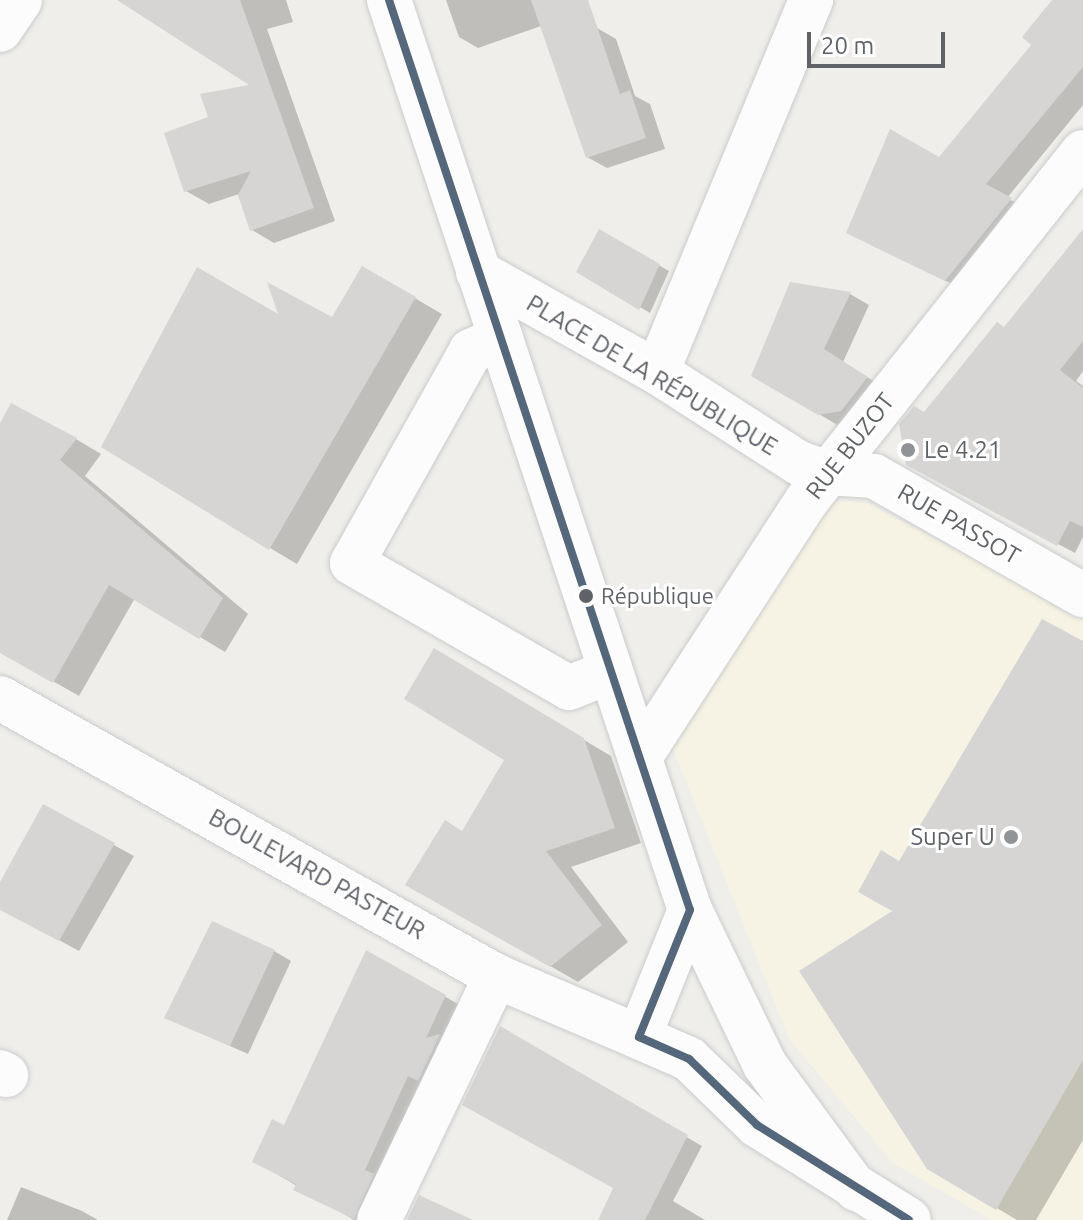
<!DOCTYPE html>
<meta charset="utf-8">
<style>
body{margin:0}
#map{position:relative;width:1083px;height:1220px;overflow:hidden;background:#efeeea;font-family:Ubuntu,sans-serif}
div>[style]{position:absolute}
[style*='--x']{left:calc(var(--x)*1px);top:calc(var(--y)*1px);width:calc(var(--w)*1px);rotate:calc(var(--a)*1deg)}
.commercial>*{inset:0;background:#f7f3e4}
.shadow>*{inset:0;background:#0003}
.building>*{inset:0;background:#d6d5d3}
.roads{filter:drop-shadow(0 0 2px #cbcccc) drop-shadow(0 0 2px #cbcccc)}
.minor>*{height:44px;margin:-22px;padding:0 22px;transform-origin:22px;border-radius:22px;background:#fdfcfc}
.bus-1>*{height:8px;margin:-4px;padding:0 4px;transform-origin:4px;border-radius:4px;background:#55677a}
.dots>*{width:22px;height:22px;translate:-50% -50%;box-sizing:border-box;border:4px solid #fff;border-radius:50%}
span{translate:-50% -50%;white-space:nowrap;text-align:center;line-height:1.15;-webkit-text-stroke:6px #fff;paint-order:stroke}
.bus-label{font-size:22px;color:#5f6368}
.left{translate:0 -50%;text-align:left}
.street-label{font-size:24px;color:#5f6368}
.poi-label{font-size:24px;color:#5f6368}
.right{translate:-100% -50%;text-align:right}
.scale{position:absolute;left:807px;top:32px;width:138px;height:36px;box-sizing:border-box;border:4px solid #5f6368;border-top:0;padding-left:10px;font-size:24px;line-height:28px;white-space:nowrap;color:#5f6368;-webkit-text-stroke:6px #fff;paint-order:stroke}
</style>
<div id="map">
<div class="commercial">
<div style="clip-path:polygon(830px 501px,867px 503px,1083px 616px,1083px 1220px,992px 1220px,893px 1163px,790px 1040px,673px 749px)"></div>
</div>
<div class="shadow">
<div style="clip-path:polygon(121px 0,286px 0,293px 22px,267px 29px,335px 221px,274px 243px,252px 230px,239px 194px,209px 204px,186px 191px,210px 118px,254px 86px)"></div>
<div style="clip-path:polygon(446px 0,534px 0,544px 25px,478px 48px,459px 37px)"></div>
<div style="clip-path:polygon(1054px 0,1083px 0,1083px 105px,1007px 198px,1033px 213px,969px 292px,871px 245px,1034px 44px)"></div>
<div style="clip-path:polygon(597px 28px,616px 39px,635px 96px,650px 104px,665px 149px,607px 168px,587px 157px)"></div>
<div style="clip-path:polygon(600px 232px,669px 271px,650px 313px,579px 271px)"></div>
<div style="clip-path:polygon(1083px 252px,1083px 371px,1076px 381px,1083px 386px,1083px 537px,1075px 553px,925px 473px,925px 414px)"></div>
<div style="clip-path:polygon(363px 268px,442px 314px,297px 564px,270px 548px,282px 318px,333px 320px)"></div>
<div style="clip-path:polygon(850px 294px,869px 305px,843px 362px,886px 389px,839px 426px,754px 375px)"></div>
<div style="clip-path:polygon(0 426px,76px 439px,101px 454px,85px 476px,248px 614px,225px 652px,135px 598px,79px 696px,0 651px)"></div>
<div style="clip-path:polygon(1083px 645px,1083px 1140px,1036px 1220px,1017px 1220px,929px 1168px,895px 911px,901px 863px)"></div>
<div style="clip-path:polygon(434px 651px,611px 756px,641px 843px,571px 867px,628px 942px,578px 982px,408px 884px,463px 833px,506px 759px)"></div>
<div style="clip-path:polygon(44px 807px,134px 856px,79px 951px,0 908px,0 886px)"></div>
<div style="clip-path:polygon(274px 951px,291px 961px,248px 1054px,167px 1018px)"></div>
<div style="clip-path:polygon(367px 952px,472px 1012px,386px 1220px,354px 1220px,255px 1161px,285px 1127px)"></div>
<div style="clip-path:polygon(500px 1029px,702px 1146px,673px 1201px,705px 1220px,600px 1220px,616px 1187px)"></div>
<div style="clip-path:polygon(21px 1187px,82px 1211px,98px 1220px,7px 1220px)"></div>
</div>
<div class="building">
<div style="clip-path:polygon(117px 0,240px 0,314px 208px,250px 231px,238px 195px,251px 171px,184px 192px,164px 133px,208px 117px,200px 94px,249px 85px)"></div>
<div style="clip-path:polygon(531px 0,588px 0,620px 94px,630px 90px,646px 138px,586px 158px)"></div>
<div style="clip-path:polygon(1052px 0,1083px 0,1083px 67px,986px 184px,1012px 198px,945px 281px,846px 233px,890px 129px,939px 157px,1031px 45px,1022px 37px)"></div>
<div style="clip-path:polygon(599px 229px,660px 264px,639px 310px,576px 272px)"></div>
<div style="clip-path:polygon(1083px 229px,1083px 341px,1060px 370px,1083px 388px,1083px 527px,1070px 521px,1057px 546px,906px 465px,899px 424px,914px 406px,924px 412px,997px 322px,1004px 327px)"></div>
<div style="clip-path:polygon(362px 266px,416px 297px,269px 550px,101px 447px,197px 267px,278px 314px,267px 282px,332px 317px)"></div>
<div style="clip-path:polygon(790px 282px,851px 292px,824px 349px,868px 377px,841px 411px,818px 415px,751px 376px)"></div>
<div style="clip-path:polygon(11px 403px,77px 438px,60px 460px,223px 598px,199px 639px,109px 585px,53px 683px,0 653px,0 423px)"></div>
<div style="clip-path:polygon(1042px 619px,1083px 641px,1083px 1060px,996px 1210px,927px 1169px,799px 971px,892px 911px,858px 892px,881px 850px,899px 861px)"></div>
<div style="clip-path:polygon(434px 648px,584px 738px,615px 828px,546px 851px,602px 925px,550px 967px,405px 885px,445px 820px,462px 831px,504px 760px,404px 699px)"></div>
<div style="clip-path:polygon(43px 804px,115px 843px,59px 941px,0 910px,0 882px)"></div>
<div style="clip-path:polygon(212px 921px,275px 950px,230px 1046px,164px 1018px)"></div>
<div style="clip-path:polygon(366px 950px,446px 995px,426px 1038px,440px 1034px,418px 1081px,408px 1076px,365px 1170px,374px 1174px,354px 1219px,293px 1190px,296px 1184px,252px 1162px,272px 1119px,284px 1125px)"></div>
<div style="clip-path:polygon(500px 1026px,688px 1135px,645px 1220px,598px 1220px,613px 1188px,462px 1105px)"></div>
<div style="clip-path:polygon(419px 1195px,473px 1220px,407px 1220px)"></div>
</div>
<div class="roads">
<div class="minor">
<div style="--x:389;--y:0;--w:958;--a:71.7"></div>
<div style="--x:690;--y:910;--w:172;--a:64.2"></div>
<div style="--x:765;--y:1065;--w:154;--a:53.7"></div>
<div style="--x:0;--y:30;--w:36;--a:-56"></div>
<div style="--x:478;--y:272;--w:205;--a:29.2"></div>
<div style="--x:657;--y:372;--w:169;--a:32.7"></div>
<div style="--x:799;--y:463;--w:31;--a:19"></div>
<div style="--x:828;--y:473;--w:46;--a:3.7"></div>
<div style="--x:874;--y:476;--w:241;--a:29.7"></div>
<div style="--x:501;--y:338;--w:33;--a:157"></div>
<div style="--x:471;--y:351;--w:243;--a:119.3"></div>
<div style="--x:352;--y:563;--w:250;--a:29.9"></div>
<div style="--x:569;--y:688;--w:45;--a:-22"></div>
<div style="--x:657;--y:372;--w:403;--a:-67.5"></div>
<div style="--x:0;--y:698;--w:569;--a:29.27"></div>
<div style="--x:496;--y:976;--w:155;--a:23.1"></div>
<div style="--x:640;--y:757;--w:306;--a:-57"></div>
<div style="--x:807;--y:500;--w:444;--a:-51.6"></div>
<div style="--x:690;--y:910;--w:137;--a:111.9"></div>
<div style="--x:639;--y:1037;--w:55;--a:23.7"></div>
<div style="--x:689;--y:1059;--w:95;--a:44.1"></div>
<div style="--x:757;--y:1125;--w:179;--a:32"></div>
<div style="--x:0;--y:1072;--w:7;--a:27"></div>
<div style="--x:379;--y:1220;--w:271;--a:-64.4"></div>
</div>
</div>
<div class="bus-1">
<div style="--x:389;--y:0;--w:958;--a:71.7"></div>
<div style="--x:690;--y:910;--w:137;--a:111.9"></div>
<div style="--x:639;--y:1037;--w:55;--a:23.7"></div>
<div style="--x:689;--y:1059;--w:95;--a:44.1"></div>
<div style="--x:757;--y:1125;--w:179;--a:32"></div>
</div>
<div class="dots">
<div style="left:908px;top:450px;background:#919496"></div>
<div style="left:586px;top:596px;background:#5f6368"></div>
<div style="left:1011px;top:837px;background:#919496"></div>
</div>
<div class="bus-label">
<span class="left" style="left:601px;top:596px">République</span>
</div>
<div class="street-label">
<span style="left:652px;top:375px;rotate:31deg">PLACE DE LA RÉPUBLIQUE</span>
<span style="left:850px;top:446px;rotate:-52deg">RUE BUZOT</span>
<span style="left:959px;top:524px;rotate:30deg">RUE PASSOT</span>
<span style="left:317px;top:874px;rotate:29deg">BOULEVARD PASTEUR</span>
</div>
<div class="poi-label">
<span class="left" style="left:924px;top:450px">Le 4.21</span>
<span class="right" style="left:995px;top:837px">Super U</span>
</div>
<div class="scale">20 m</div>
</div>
